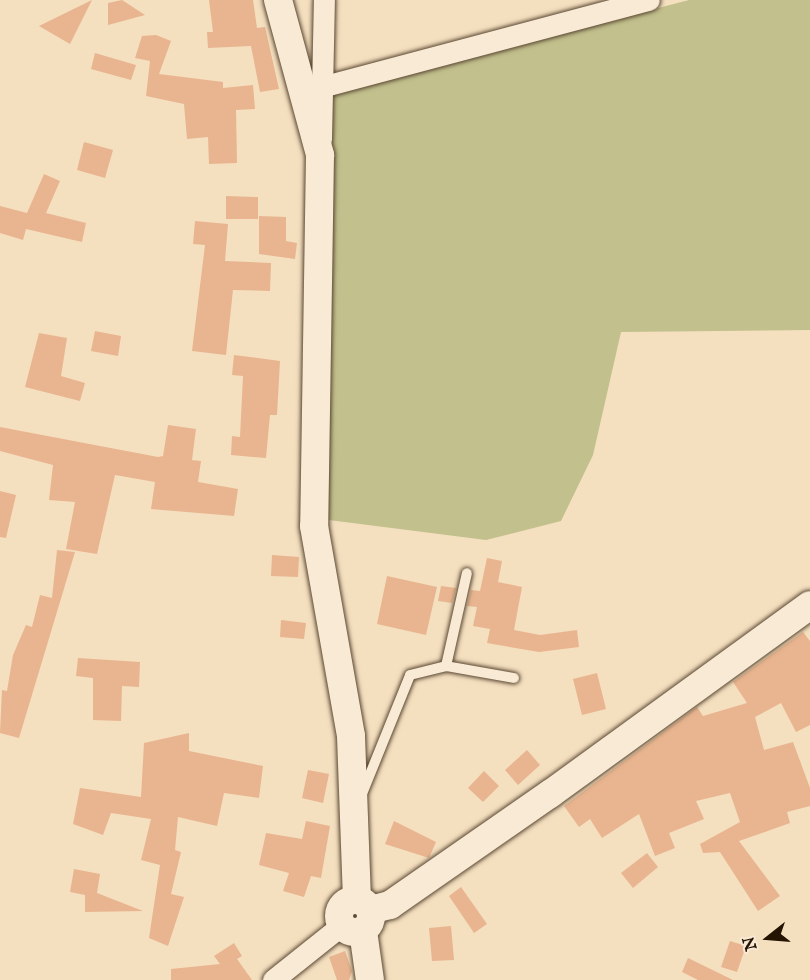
<!DOCTYPE html>
<style>
body{margin:0}
#map{position:relative;width:810px;height:980px;overflow:hidden;background:#f4dfbf;font-family:"IM FELL English",serif}
div>[style]{position:absolute}
[style*='--x']{left:calc(var(--x)*1px);top:calc(var(--y)*1px);width:calc(var(--w)*1px);rotate:calc(var(--a)*1deg)}
.green>*{inset:0;background:#c2c08d}
.building>*{inset:0;background:#e9b590}
.roads{filter:drop-shadow(0 0 2px #5a4732) drop-shadow(0 0 2px #5a4732)}
.lane>*{height:10px;margin:-5px;padding:0 5px;transform-origin:5px;border-radius:5px;background:#f8ead5}
.street>*{height:21px;margin:-10.5px;padding:0 10.5px;transform-origin:10.5px;border-radius:10.5px;background:#f8ead5}
.secondary>*{height:28px;margin:-14px;padding:0 14px;transform-origin:14px;border-radius:14px;background:#f8ead5}
.secondary>.ring{margin:-14px;padding:0;box-sizing:content-box;background:none;border:28px solid #f8ead5;border-radius:50%}
span{translate:-50% -50%;white-space:nowrap;text-align:center;line-height:1.15;-webkit-text-stroke:4.5px #f8ead5;paint-order:stroke}
.north{position:absolute;left:738px;top:908px;width:60px;height:60px;-webkit-text-stroke:4px #f8ead5;paint-order:stroke;rotate:253deg;font-size:16px;font-weight:700;line-height:24px;text-align:center;color:#261403}
.north::after{content:'';display:block;margin:auto;width:21px;height:27px;background:#261403;clip-path:polygon(50% 0,100% 100%,50% 72%,0 100%)}
</style>
<div id="map">
<div class="green">
<div style="clip-path:polygon(689px 0,810px 0,810px 330px,621px 332px,593px 455px,561px 521px,486px 540px,321px 519px,332px 93px)"></div>
</div>
<div class="building">
<div style="clip-path:polygon(92px 0,70px 44px,39px 26px)"></div>
<div style="clip-path:polygon(122px 0,145px 15px,108px 25px,108px 3px)"></div>
<div style="clip-path:polygon(209px 0,253px 0,257px 28px,265px 27px,279px 89px,260px 92px,251px 46px,208px 48px,207px 32px,213px 32px)"></div>
<div style="clip-path:polygon(156px 35px,171px 41px,159px 74px,223px 82px,223px 88px,253px 85px,255px 109px,236px 110px,237px 163px,209px 164px,208px 137px,187px 139px,184px 104px,146px 96px,150px 61px,135px 58px,142px 36px)"></div>
<div style="clip-path:polygon(95px 53px,136px 65px,131px 80px,91px 69px)"></div>
<div style="clip-path:polygon(84px 142px,113px 150px,105px 178px,77px 170px)"></div>
<div style="clip-path:polygon(44px 174px,60px 181px,46px 213px,86px 223px,82px 242px,26px 229px,23px 240px,0 233px,0 206px,27px 213px)"></div>
<div style="clip-path:polygon(226px 196px,258px 197px,258px 219px,226px 219px)"></div>
<div style="clip-path:polygon(259px 216px,286px 217px,286px 241px,297px 243px,295px 259px,259px 254px)"></div>
<div style="clip-path:polygon(195px 221px,228px 224px,225px 261px,271px 263px,270px 291px,233px 290px,226px 355px,192px 351px,205px 245px,193px 244px)"></div>
<div style="clip-path:polygon(95px 331px,121px 336px,118px 356px,91px 351px)"></div>
<div style="clip-path:polygon(39px 333px,67px 338px,61px 376px,85px 383px,80px 401px,25px 387px)"></div>
<div style="clip-path:polygon(234px 355px,280px 361px,277px 415px,270px 415px,266px 458px,231px 455px,232px 436px,240px 437px,243px 376px,232px 375px)"></div>
<div style="clip-path:polygon(168px 425px,196px 429px,192px 460px,201px 461px,198px 482px,238px 489px,234px 516px,151px 509px,155px 482px,115px 475px,97px 554px,66px 549px,75px 502px,49px 500px,53px 465px,0 451px,0 427px,158px 457px,163px 456px)"></div>
<div style="clip-path:polygon(0 491px,16px 495px,6px 538px,0 537px)"></div>
<div style="clip-path:polygon(57px 550px,75px 552px,19px 738px,0 733px,2px 690px,7px 691px,13px 655px,26px 625px,32px 627px,40px 595px,52px 598px)"></div>
<div style="clip-path:polygon(272px 555px,299px 557px,298px 577px,271px 576px)"></div>
<div style="clip-path:polygon(487px 558px,502px 561px,498px 582px,522px 587px,514px 630px,540px 635px,577px 630px,579px 647px,539px 652px,487px 643px,490px 629px,473px 626px,477px 607px,467px 606px,471px 590px,480px 591px)"></div>
<div style="clip-path:polygon(387px 576px,437px 587px,426px 635px,377px 624px)"></div>
<div style="clip-path:polygon(441px 586px,456px 588px,452px 603px,438px 601px)"></div>
<div style="clip-path:polygon(281px 620px,306px 623px,304px 639px,280px 637px)"></div>
<div style="clip-path:polygon(803px 632px,810px 641px,810px 725px,796px 732px,781px 703px,755px 717px,764px 750px,793px 742px,810px 788px,810px 806px,787px 812px,790px 823px,739px 841px,780px 896px,758px 911px,720px 852px,703px 853px,700px 844px,740px 822px,730px 793px,696px 801px,704px 819px,669px 833px,675px 848px,655px 856px,639px 814px,602px 838px,590px 819px,579px 827px,564px 806px,697px 707px,703px 716px,747px 703px,733px 682px)"></div>
<div style="clip-path:polygon(78px 658px,140px 662px,139px 687px,122px 686px,121px 721px,93px 720px,93px 678px,76px 676px)"></div>
<div style="clip-path:polygon(597px 673px,606px 709px,582px 715px,573px 679px)"></div>
<div style="clip-path:polygon(189px 733px,189px 751px,263px 766px,259px 798px,224px 793px,217px 826px,178px 817px,175px 850px,181px 852px,171px 894px,184px 897px,168px 946px,149px 938px,160px 865px,141px 860px,151px 819px,111px 813px,103px 835px,73px 824px,80px 788px,141px 797px,144px 743px)"></div>
<div style="clip-path:polygon(527px 750px,540px 765px,518px 785px,505px 770px)"></div>
<div style="clip-path:polygon(308px 770px,329px 774px,323px 803px,302px 798px)"></div>
<div style="clip-path:polygon(484px 771px,499px 786px,483px 802px,468px 788px)"></div>
<div style="clip-path:polygon(306px 821px,330px 826px,321px 878px,311px 876px,304px 897px,283px 891px,289px 873px,259px 865px,266px 833px,302px 839px)"></div>
<div style="clip-path:polygon(394px 821px,436px 842px,429px 858px,385px 844px)"></div>
<div style="clip-path:polygon(647px 853px,658px 867px,633px 888px,621px 873px)"></div>
<div style="clip-path:polygon(74px 869px,100px 874px,97px 893px,143px 911px,85px 912px,85px 895px,70px 892px)"></div>
<div style="clip-path:polygon(461px 887px,487px 924px,474px 933px,449px 896px)"></div>
<div style="clip-path:polygon(451px 926px,454px 960px,432px 961px,429px 928px)"></div>
<div style="clip-path:polygon(730px 941px,746px 946px,737px 972px,721px 967px)"></div>
<div style="clip-path:polygon(234px 943px,242px 956px,237px 959px,252px 980px,171px 980px,171px 969px,220px 964px,214px 956px)"></div>
<div style="clip-path:polygon(345px 951px,352px 971px,349px 980px,337px 980px,329px 957px)"></div>
<div style="clip-path:polygon(688px 958px,733px 980px,698px 980px,682px 972px)"></div>
</div>
<div class="roads">
<div class="lane">
<div style="--x:446;--y:666;--w:69;--a:10"></div>
<div style="--x:362;--y:794;--w:128;--a:-68"></div>
<div style="--x:410;--y:675;--w:37;--a:-14"></div>
<div style="--x:446;--y:666;--w:95;--a:-77.3"></div>
</div>
<div class="street">
<div style="--x:325;--y:86;--w:335;--a:-14.9"></div>
<div style="--x:321;--y:139;--w:139;--a:-88.8"></div>
<div style="--x:273;--y:980;--w:88;--a:-38.6"></div>
</div>
<div class="secondary">
<div style="--x:278;--y:0;--w:161;--a:74.8"></div>
<div style="--x:320;--y:155;--w:371;--a:90.9"></div>
<div style="--x:314;--y:526;--w:213;--a:80"></div>
<div style="--x:351;--y:736;--w:164;--a:87.9"></div>
<div class="ring" style="left:339px;top:900px;width:4px;height:4px"></div>
<div style="--x:371;--y:910;--w:20;--a:-15"></div>
<div style="--x:390;--y:905;--w:195;--a:-34.8"></div>
<div style="--x:550;--y:794;--w:321;--a:-36"></div>
<div style="--x:363;--y:931;--w:49;--a:81.9"></div>
</div>
</div>
<div class="north">N</div>
</div>
